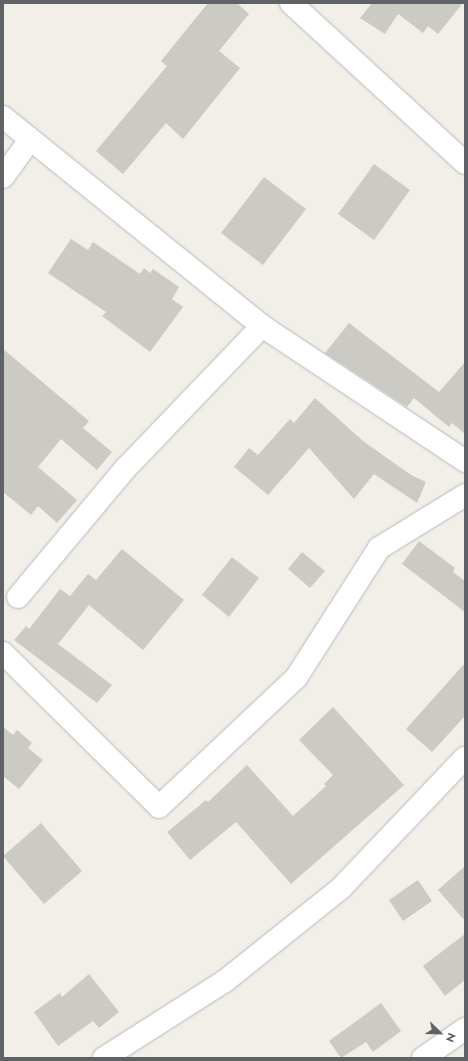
<!DOCTYPE html>
<style>
body{margin:0}
#map{position:relative;width:468px;height:1061px;overflow:hidden;background:#f1efe8;font-family:Jost,sans-serif}
div>[style]{position:absolute}
[style*='--x']{left:calc(var(--x)*1px);top:calc(var(--y)*1px);width:calc(var(--w)*1px);rotate:calc(var(--a)*1deg)}
.building>*{inset:0;background:#cccac5}
.roads{filter:drop-shadow(0 0 1px #b5b8bc) drop-shadow(0 0 1px #b5b8bc)}
.minor>*{height:22px;margin:-11px;padding:0 11px;transform-origin:11px;border-radius:11px;background:#fff}
span{translate:-50% -50%;white-space:nowrap;text-align:center;line-height:1.15;-webkit-text-stroke:3px #fff;paint-order:stroke}
.frame{position:absolute;inset:0;border:4px solid #5f6368;pointer-events:none}
.north{position:absolute;left:420px;top:1013px;width:40px;height:40px;-webkit-text-stroke:3px #fff;paint-order:stroke;rotate:113deg;font-size:11px;font-weight:700;line-height:16px;text-align:center;color:#5f6368}
.north::after{content:'';display:block;margin:auto;width:14px;height:18px;background:#5f6368;clip-path:polygon(50% 0,100% 100%,50% 72%,0 100%)}
</style>
<div id="map">
<div class="building">
<div style="clip-path:polygon(208px 3px,237px 3px,249px 14px,219px 51px,240px 68px,183px 139px,166px 123px,123px 174px,96px 151px,167px 66px,161px 61px)"></div>
<div style="clip-path:polygon(372px 3px,463px 3px,438px 34px,428px 26px,423px 33px,398px 14px,385px 34px,360px 18px)"></div>
<div style="clip-path:polygon(374px 164px,410px 190px,374px 240px,338px 214px)"></div>
<div style="clip-path:polygon(264px 177px,306px 209px,263px 265px,221px 233px)"></div>
<div style="clip-path:polygon(71px 239px,88px 250px,93px 242px,140px 274px,144px 268px,150px 273px,153px 269px,179px 287px,172px 299px,183px 307px,150px 352px,102px 316px,106px 312px,48px 273px)"></div>
<div style="clip-path:polygon(349px 323px,439px 392px,465px 362px,465px 434px,452px 423px,449px 427px,414px 398px,407px 407px,325px 353px)"></div>
<div style="clip-path:polygon(3px 349px,89px 421px,83px 428px,112px 452px,97px 470px,61px 439px,38px 467px,77px 500px,57px 523px,38px 506px,31px 515px,3px 492px)"></div>
<div style="clip-path:polygon(315px 398px,363px 441px,411px 475px,426px 482px,417px 503px,374px 474px,354px 499px,309px 448px,268px 495px,234px 467px,249px 448px,258px 455px,290px 419px,294px 423px)"></div>
<div style="clip-path:polygon(419px 541px,455px 568px,453px 572px,465px 581px,465px 612px,402px 564px)"></div>
<div style="clip-path:polygon(122px 549px,184px 600px,143px 650px,89px 605px,58px 644px,112px 685px,97px 703px,14px 640px,26px 626px,29px 629px,60px 589px,70px 596px,88px 574px,96px 580px)"></div>
<div style="clip-path:polygon(302px 552px,325px 571px,310px 588px,288px 569px)"></div>
<div style="clip-path:polygon(232px 557px,259px 578px,229px 617px,202px 595px)"></div>
<div style="clip-path:polygon(465px 663px,465px 716px,432px 752px,406px 729px)"></div>
<div style="clip-path:polygon(333px 707px,404px 785px,291px 884px,236px 822px,190px 860px,167px 832px,206px 800px,208px 802px,247px 765px,293px 816px,326px 786px,324px 784px,333px 775px,299px 740px)"></div>
<div style="clip-path:polygon(3px 727px,13px 735px,17px 730px,32px 743px,28px 748px,43px 760px,19px 789px,3px 776px)"></div>
<div style="clip-path:polygon(41px 823px,82px 871px,44px 904px,3px 856px)"></div>
<div style="clip-path:polygon(465px 866px,465px 921px,438px 890px)"></div>
<div style="clip-path:polygon(418px 880px,432px 901px,403px 921px,389px 900px)"></div>
<div style="clip-path:polygon(465px 934px,465px 980px,445px 996px,423px 966px)"></div>
<div style="clip-path:polygon(89px 974px,119px 1012px,99px 1028px,93px 1021px,58px 1046px,34px 1012px,60px 993px,62px 997px)"></div>
<div style="clip-path:polygon(381px 1003px,401px 1031px,373px 1052px,366px 1042px,341px 1058px,329px 1041px)"></div>
</div>
<div class="roads">
<div class="minor">
<div style="--x:291;--y:3;--w:236;--a:42.6"></div>
<div style="--x:3;--y:117;--w:333;--a:38.9"></div>
<div style="--x:262;--y:326;--w:244;--a:33.6"></div>
<div style="--x:3;--y:177;--w:46;--a:-53.9"></div>
<div style="--x:18;--y:597;--w:168;--a:-50.1"></div>
<div style="--x:126;--y:468;--w:197;--a:-46.2"></div>
<div style="--x:3;--y:653;--w:219;--a:44.6"></div>
<div style="--x:159;--y:807;--w:188;--a:-43.3"></div>
<div style="--x:296;--y:678;--w:154;--a:-57.4"></div>
<div style="--x:379;--y:548;--w:101;--a:-31.6"></div>
<div style="--x:104;--y:1058;--w:143;--a:-32.5"></div>
<div style="--x:225;--y:981;--w:149;--a:-38.7"></div>
<div style="--x:341;--y:888;--w:180;--a:-46.4"></div>
<div style="--x:423;--y:1058;--w:51;--a:-34.6"></div>
</div>
</div>
<div class="frame"></div>
<div class="north">N</div>
</div>
